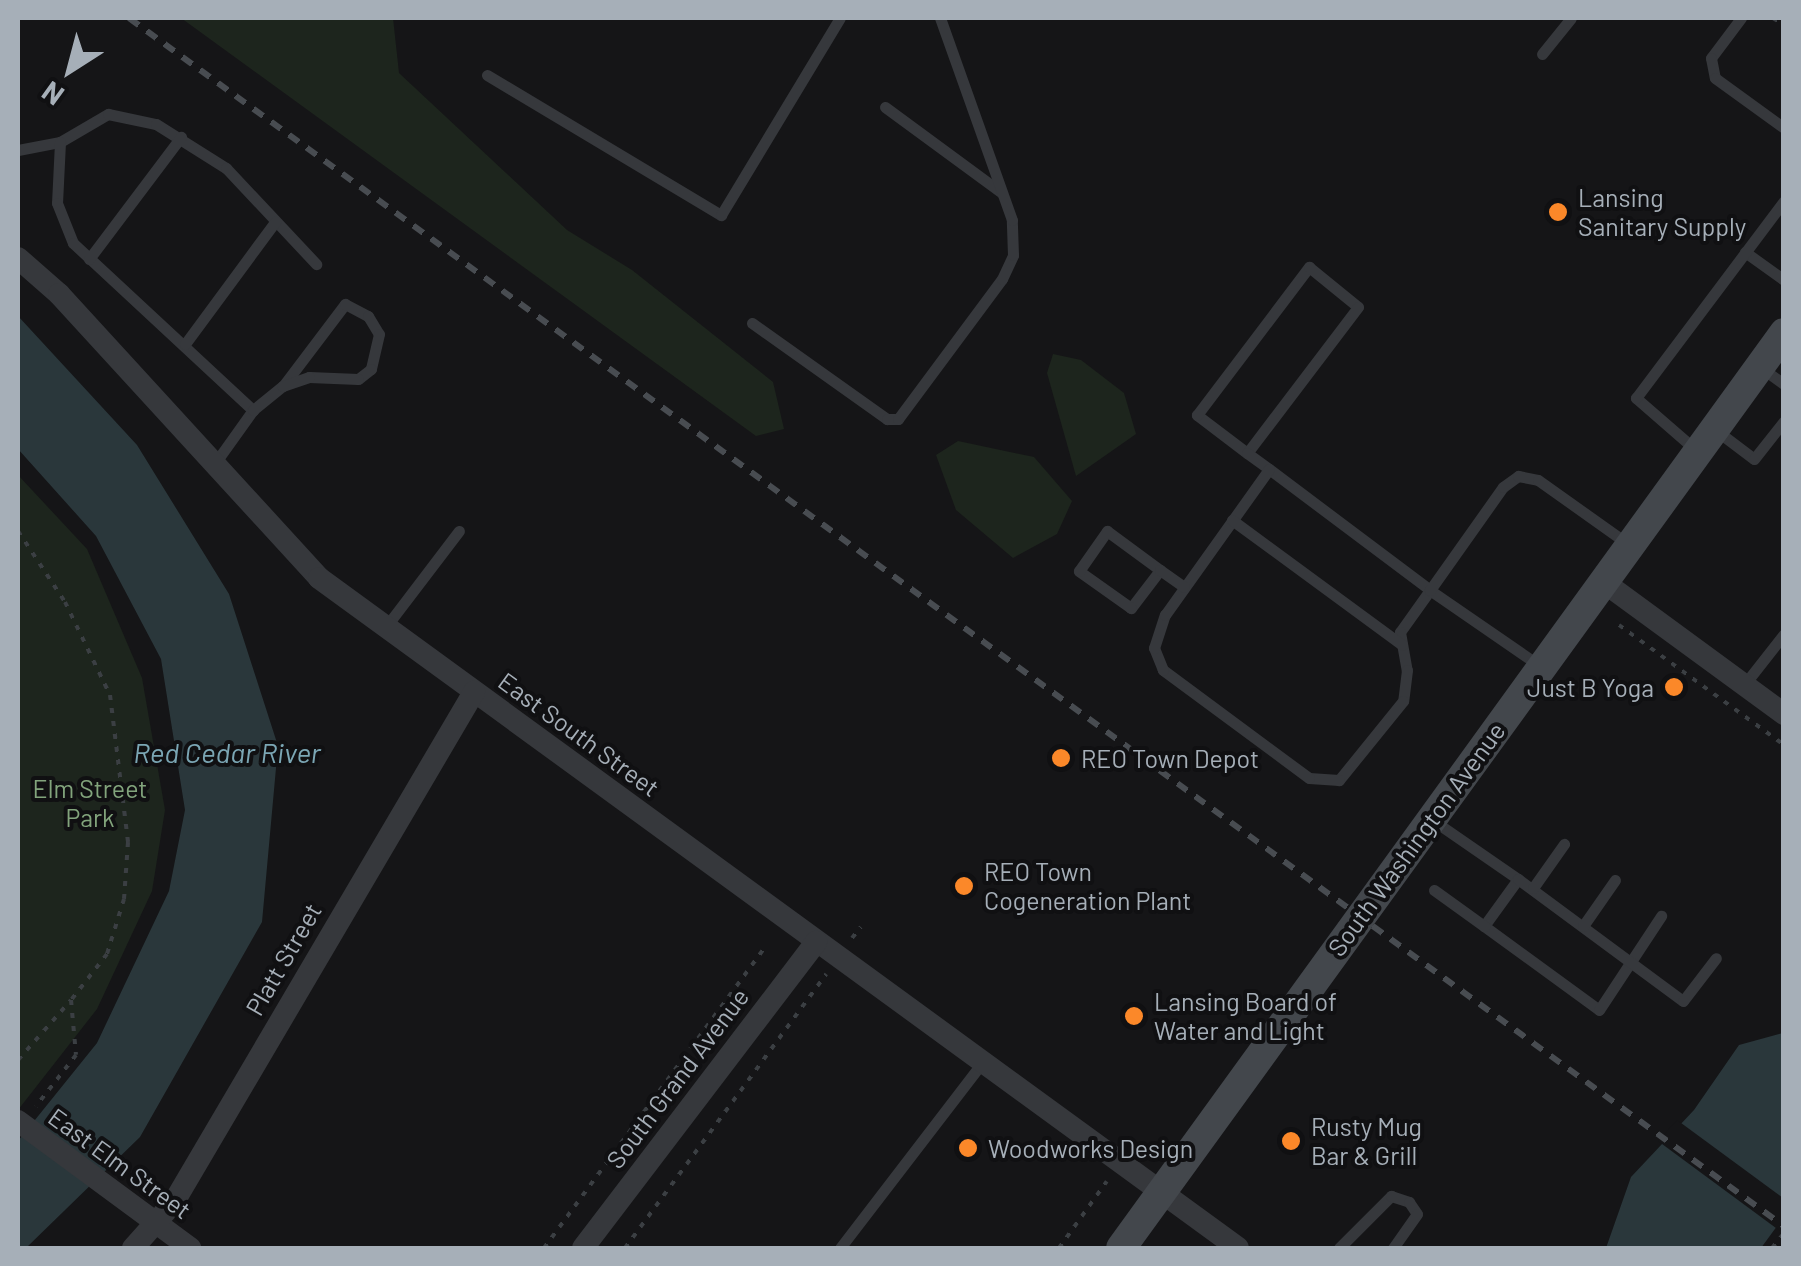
<!DOCTYPE html>
<style>
body{margin:0}
#map{position:relative;width:1801px;height:1266px;overflow:hidden;background:#151517;font-family:Barlow,sans-serif}
div>[style]{position:absolute}
[style*='--x']{left:calc(var(--x)*1px);top:calc(var(--y)*1px);width:calc(var(--w)*1px);rotate:calc(var(--a)*1deg)}
.green>*{inset:0;background:#1d251d}
.water>*{inset:0;background:#2a373b}
.pier>*{inset:0;background:#151517}
.path>*{height:4px;margin-top:-2px;transform-origin:0;background:repeating-linear-gradient(90deg,#3b3f43 0 5px,transparent 0 13px)}
.lane>*{height:11px;margin:-5.5px;padding:0 5.5px;transform-origin:5.5px;border-radius:5.5px;background:#36383c}
.street>*{height:22px;margin:-11px;padding:0 11px;transform-origin:11px;border-radius:11px;background:#36383c}
.secondary>*{height:30px;margin:-15px;padding:0 15px;transform-origin:15px;border-radius:15px;background:#43474c}
.rail>*{height:6px;margin-top:-3px;transform-origin:0;background:repeating-linear-gradient(90deg,#484c51 0 12px,transparent 0 22px)}
.dots>*{width:28px;height:28px;translate:-50% -50%;box-sizing:border-box;border:5px solid #101012;border-radius:50%}
span{translate:-50% -50%;white-space:nowrap;text-align:center;line-height:1.15;-webkit-text-stroke:8px #101012;paint-order:stroke}
.poi-label{font-size:25px;color:#a6afb8}
.left{translate:0 -50%;text-align:left}
.right{translate:-100% -50%;text-align:right}
.street-label{font-size:25px;color:#a6afb8}
.park-label{font-size:25px;color:#82a47c}
.water-label{font-size:28px;color:#7ba6b4;font-style:italic}
.frame{position:absolute;inset:0;border:20px solid #a6afb8;pointer-events:none}
.north{position:absolute;left:20px;top:20px;width:100px;height:100px;-webkit-text-stroke:8px #101012;paint-order:stroke;rotate:216deg;font-size:28px;font-weight:700;line-height:40px;text-align:center;color:#a6afb8}
.north::after{content:'';display:block;margin:auto;width:35px;height:45px;background:#a6afb8;clip-path:polygon(50% 0,100% 100%,50% 72%,0 100%)}
</style>
<div id="map">
<div class="green">
<div style="clip-path:polygon(181px 18px,393px 18px,399px 73px,567px 230px,632px 270px,773px 382px,784px 429px,756px 436px)"></div>
<div style="clip-path:polygon(1053px 354px,1081px 360px,1124px 393px,1136px 434px,1076px 476px,1047px 373px)"></div>
<div style="clip-path:polygon(958px 441px,1034px 457px,1072px 501px,1057px 534px,1013px 558px,956px 510px,936px 455px)"></div>
<div style="clip-path:polygon(18px 475px,87px 549px,142px 678px,165px 810px,152px 891px,97px 1009px,18px 1110px)"></div>
</div>
<div class="water">
<div style="clip-path:polygon(18px 316px,137px 445px,229px 594px,278px 746px,262px 922px,140px 1137px,26px 1248px,18px 1248px,18px 1141px,97px 1043px,169px 891px,185px 810px,161px 659px,96px 536px,18px 449px)"></div>
<div style="clip-path:polygon(1783px 1033px,1783px 1218px,1761px 1248px,1606px 1248px,1631px 1177px,1694px 1110px,1739px 1045px)"></div>
</div>
<div class="pier">
<div style="clip-path:polygon(1677px 1120px,1783px 1198px,1780px 1231px,1658px 1141px)"></div>
</div>
<div class="path">
<div style="--x:1773;--y:18;--w:13;--a:32"></div>
<div style="--x:18;--y:531;--w:85;--a:56.5"></div>
<div style="--x:65;--y:602;--w:103;--a:64.2"></div>
<div style="--x:110;--y:695;--w:148;--a:83"></div>
<div style="--x:128;--y:842;--w:57;--a:94"></div>
<div style="--x:124;--y:899;--w:58;--a:107.2"></div>
<div style="--x:107;--y:954;--w:58;--a:128"></div>
<div style="--x:71;--y:1000;--w:55;--a:84.8"></div>
<div style="--x:76;--y:1055;--w:65;--a:128.1"></div>
<div style="--x:1619;--y:625;--w:204;--a:36"></div>
<div style="--x:852;--y:938;--w:14;--a:-51"></div>
<div style="--x:18;--y:1060;--w:80;--a:-48.5"></div>
<div style="--x:544;--y:1248;--w:372;--a:-53.7"></div>
<div style="--x:625;--y:1248;--w:340;--a:-53.7"></div>
<div style="--x:1059;--y:1248;--w:82;--a:-54.4"></div>
<div style="--x:1772;--y:1248;--w:19;--a:-51"></div>
</div>
<div class="lane">
<div style="--x:1741;--y:18;--w:50;--a:126.9"></div>
<div style="--x:1711;--y:58;--w:20;--a:79"></div>
<div style="--x:1715;--y:78;--w:85;--a:35.9"></div>
<div style="--x:1542;--y:54;--w:46;--a:-51.1"></div>
<div style="--x:487;--y:75;--w:273;--a:30.9"></div>
<div style="--x:721;--y:215;--w:230;--a:-58.9"></div>
<div style="--x:885;--y:107;--w:145;--a:36.3"></div>
<div style="--x:60;--y:142;--w:56;--a:-30.3"></div>
<div style="--x:108;--y:114;--w:49;--a:11.8"></div>
<div style="--x:156;--y:124;--w:83;--a:32.2"></div>
<div style="--x:226;--y:168;--w:132;--a:46.8"></div>
<div style="--x:18;--y:150;--w:43;--a:-10.8"></div>
<div style="--x:60;--y:142;--w:61;--a:92.8"></div>
<div style="--x:57;--y:203;--w:43;--a:68.2"></div>
<div style="--x:73;--y:243;--w:246;--a:42.9"></div>
<div style="--x:253;--y:410;--w:69;--a:125.5"></div>
<div style="--x:1745;--y:252;--w:48;--a:35.7"></div>
<div style="--x:89;--y:259;--w:153;--a:-53"></div>
<div style="--x:752;--y:323;--w:166;--a:35.4"></div>
<div style="--x:887;--y:419;--w:11;--a:0"></div>
<div style="--x:898;--y:419;--w:174;--a:-53.4"></div>
<div style="--x:1002;--y:279;--w:26;--a:-65"></div>
<div style="--x:1013;--y:255;--w:35;--a:-92"></div>
<div style="--x:1012;--y:220;--w:214;--a:-109.6"></div>
<div style="--x:185;--y:344;--w:152;--a:-53.6"></div>
<div style="--x:1763;--y:369;--w:26;--a:36"></div>
<div style="--x:253;--y:410;--w:38;--a:-39"></div>
<div style="--x:283;--y:386;--w:103;--a:-52.9"></div>
<div style="--x:345;--y:304;--w:26;--a:28"></div>
<div style="--x:368;--y:316;--w:21;--a:59"></div>
<div style="--x:379;--y:334;--w:36;--a:103"></div>
<div style="--x:371;--y:369;--w:16;--a:142"></div>
<div style="--x:358;--y:379;--w:49;--a:-177.7"></div>
<div style="--x:309;--y:377;--w:28;--a:161"></div>
<div style="--x:1717;--y:431;--w:46;--a:37.1"></div>
<div style="--x:1754;--y:459;--w:48;--a:-51.7"></div>
<div style="--x:1697;--y:451;--w:81;--a:-139"></div>
<div style="--x:1636;--y:398;--w:246;--a:-53.1"></div>
<div style="--x:1247;--y:453;--w:63;--a:-142.8"></div>
<div style="--x:1197;--y:415;--w:186;--a:-52.9"></div>
<div style="--x:1309;--y:267;--w:63;--a:39.2"></div>
<div style="--x:1358;--y:307;--w:183;--a:127.2"></div>
<div style="--x:1247;--y:453;--w:27;--a:36"></div>
<div style="--x:1269;--y:469;--w:201;--a:36.9"></div>
<div style="--x:1430;--y:590;--w:52;--a:125.5"></div>
<div style="--x:1400;--y:632;--w:39;--a:80"></div>
<div style="--x:1407;--y:670;--w:31;--a:97"></div>
<div style="--x:1403;--y:701;--w:102;--a:129"></div>
<div style="--x:1339;--y:780;--w:30;--a:-176"></div>
<div style="--x:1309;--y:778;--w:182;--a:-143.5"></div>
<div style="--x:1163;--y:670;--w:24;--a:-112"></div>
<div style="--x:1154;--y:648;--w:35;--a:-72"></div>
<div style="--x:1165;--y:615;--w:179;--a:-54.5"></div>
<div style="--x:1232;--y:520;--w:211;--a:36.3"></div>
<div style="--x:1160;--y:570;--w:48;--a:127.3"></div>
<div style="--x:1131;--y:608;--w:64;--a:-144.6"></div>
<div style="--x:1079;--y:571;--w:49;--a:-55"></div>
<div style="--x:1107;--y:531;--w:66;--a:36.3"></div>
<div style="--x:1160;--y:570;--w:29;--a:35"></div>
<div style="--x:385;--y:628;--w:122;--a:-52.7"></div>
<div style="--x:1540;--y:666;--w:134;--a:-145.4"></div>
<div style="--x:1430;--y:590;--w:126;--a:-54.7"></div>
<div style="--x:1503;--y:487;--w:19;--a:-36"></div>
<div style="--x:1518;--y:476;--w:20;--a:11"></div>
<div style="--x:1538;--y:480;--w:110;--a:35.4"></div>
<div style="--x:1744;--y:685;--w:65;--a:-51.9"></div>
<div style="--x:1434;--y:821;--w:102;--a:34.6"></div>
<div style="--x:1518;--y:879;--w:58;--a:125.9"></div>
<div style="--x:1484;--y:926;--w:142;--a:36.1"></div>
<div style="--x:1599;--y:1010;--w:113;--a:-56.6"></div>
<div style="--x:1518;--y:879;--w:205;--a:36.5"></div>
<div style="--x:1683;--y:1001;--w:54;--a:-52.5"></div>
<div style="--x:1533;--y:888;--w:54;--a:-54.8"></div>
<div style="--x:1434;--y:890;--w:62;--a:35.8"></div>
<div style="--x:1583;--y:926;--w:56;--a:-55.2"></div>
<div style="--x:840;--y:1248;--w:233;--a:-52.5"></div>
<div style="--x:1339;--y:1248;--w:74;--a:-45"></div>
<div style="--x:1391;--y:1196;--w:19;--a:18"></div>
<div style="--x:1409;--y:1202;--w:14;--a:56"></div>
<div style="--x:1417;--y:1214;--w:42;--a:125.2"></div>
</div>
<div class="street">
<div style="--x:18;--y:258;--w:55;--a:41.3"></div>
<div style="--x:59;--y:294;--w:385;--a:47.5"></div>
<div style="--x:319;--y:578;--w:1137;--a:36.09"></div>
<div style="--x:1601;--y:580;--w:227;--a:36.2"></div>
<div style="--x:18;--y:1121;--w:214;--a:36.4"></div>
<div style="--x:133;--y:1248;--w:62;--a:-48.3"></div>
<div style="--x:174;--y:1202;--w:592;--a:-59.53"></div>
<div style="--x:583;--y:1248;--w:385;--a:-52.7"></div>
</div>
<div class="secondary">
<div style="--x:1121;--y:1248;--w:1130;--a:-54.07"></div>
</div>
<div class="rail">
<div style="--x:129;--y:18;--w:2049;--a:36.13"></div>
</div>
<div class="dots">
<div style="left:1558px;top:212px;background:#fb8829"></div>
<div style="left:1674px;top:687px;background:#fb8829"></div>
<div style="left:1061px;top:758px;background:#fb8829"></div>
<div style="left:964px;top:886px;background:#fb8829"></div>
<div style="left:1134px;top:1016px;background:#fb8829"></div>
<div style="left:1291px;top:1141px;background:#fb8829"></div>
<div style="left:968px;top:1148px;background:#fb8829"></div>
</div>
<div class="poi-label">
<span class="left" style="left:1578px;top:212px">Lansing<br>Sanitary Supply</span>
<span class="right" style="left:1654px;top:687px">Just B Yoga</span>
<span class="left" style="left:1081px;top:758px">REO Town Depot</span>
<span class="left" style="left:984px;top:886px">REO Town<br>Cogeneration Plant</span>
<span class="left" style="left:1154px;top:1016px">Lansing Board of<br>Water and Light</span>
<span class="left" style="left:1311px;top:1141px">Rusty Mug<br>Bar &amp; Grill</span>
<span class="left" style="left:988px;top:1148px">Woodworks Design</span>
</div>
<div class="street-label">
<span style="left:579px;top:734px;rotate:36deg">East South Street</span>
<span style="left:1416px;top:839px;rotate:-54deg">South Washington Avenue</span>
<span style="left:283px;top:959px;rotate:-60deg">Platt Street</span>
<span style="left:677px;top:1078px;rotate:-53deg">South Grand Avenue</span>
<span style="left:120px;top:1163px;rotate:36deg">East Elm Street</span>
</div>
<div class="park-label">
<span style="left:90px;top:803px">Elm Street<br>Park</span>
</div>
<div class="water-label">
<span style="left:227px;top:752px">Red Cedar River</span>
</div>
<div class="frame"></div>
<div class="north">N</div>
</div>
